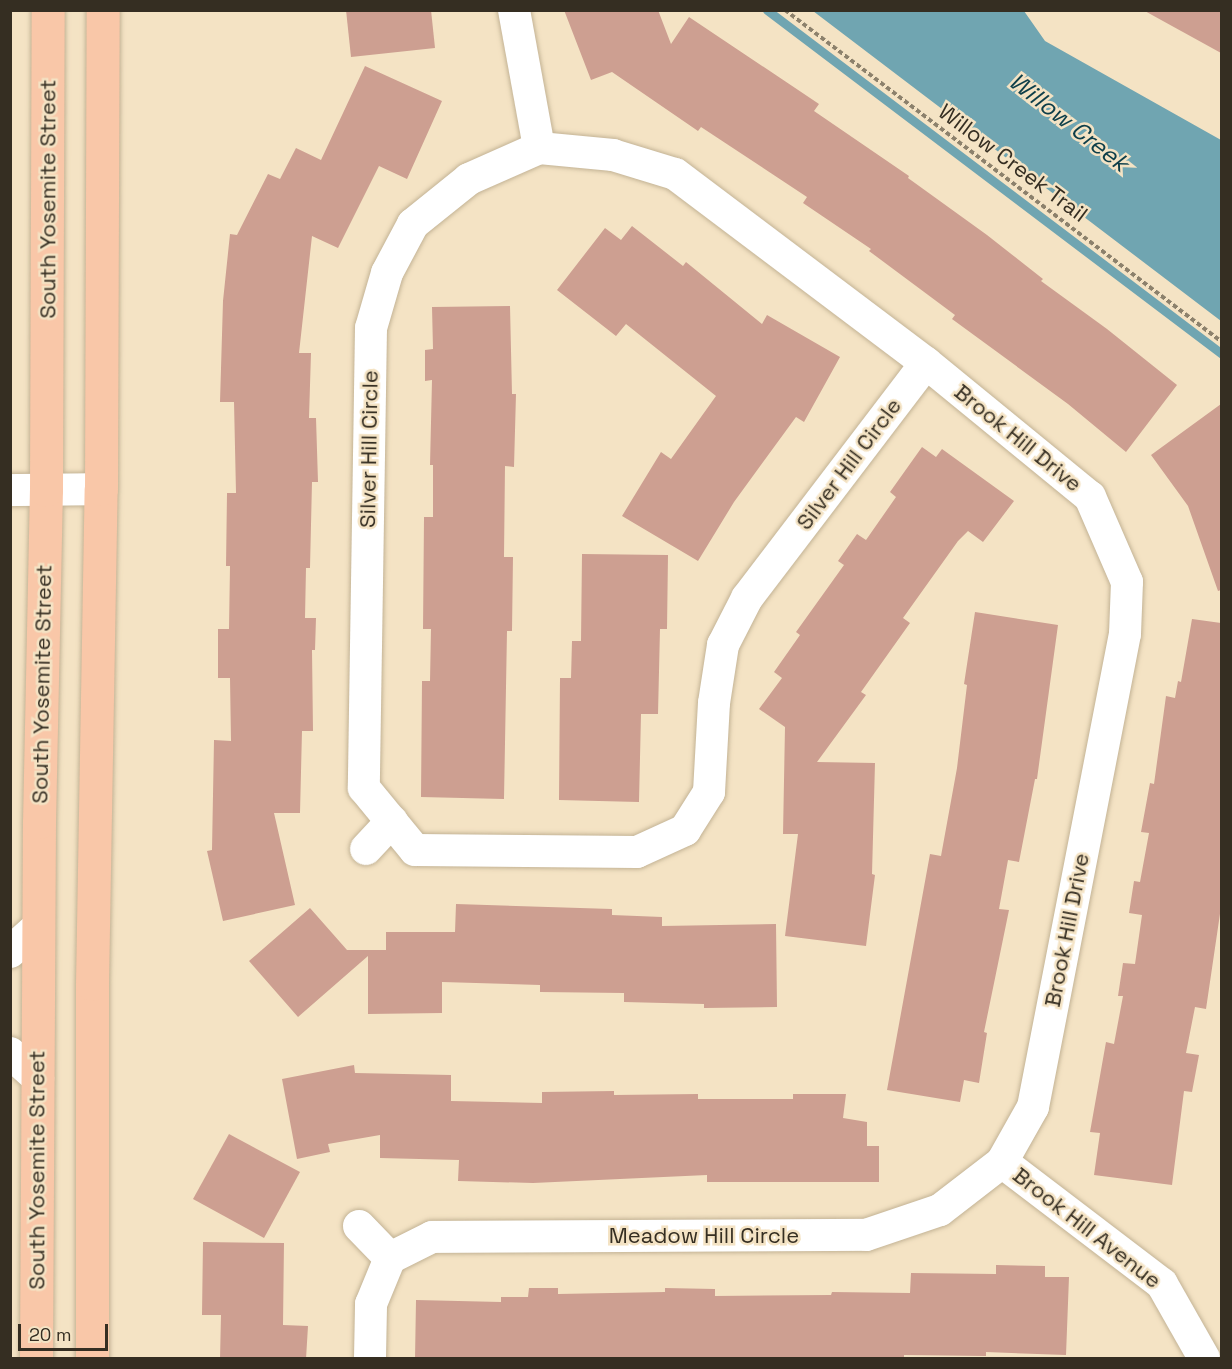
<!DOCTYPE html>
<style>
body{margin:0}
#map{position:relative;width:1232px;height:1369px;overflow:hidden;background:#f4e3c4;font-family:"Space Grotesk",sans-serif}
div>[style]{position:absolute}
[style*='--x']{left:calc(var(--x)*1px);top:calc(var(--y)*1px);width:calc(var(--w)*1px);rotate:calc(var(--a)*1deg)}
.water>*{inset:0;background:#70a5b1}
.stream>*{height:9px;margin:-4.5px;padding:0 4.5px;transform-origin:4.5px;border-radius:4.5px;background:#70a5b1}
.building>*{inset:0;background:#cd9f91}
.path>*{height:4px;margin-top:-2px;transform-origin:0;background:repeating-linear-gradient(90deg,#8c816c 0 4.5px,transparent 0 7.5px)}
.roads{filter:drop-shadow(0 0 2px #c3b395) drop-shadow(0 0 2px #c3b395)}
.minor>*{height:32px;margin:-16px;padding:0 16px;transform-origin:16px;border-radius:16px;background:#fff}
.major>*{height:33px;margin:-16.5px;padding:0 16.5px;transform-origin:16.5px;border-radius:16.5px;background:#f9c7a8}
span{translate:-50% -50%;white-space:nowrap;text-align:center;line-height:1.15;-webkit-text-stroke:5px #f4e3c4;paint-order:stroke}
.street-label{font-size:22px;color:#352e22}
.water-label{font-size:24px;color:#0d3e49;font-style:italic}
.frame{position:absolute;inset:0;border:12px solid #352e22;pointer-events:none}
.scale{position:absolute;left:18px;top:1324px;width:90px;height:27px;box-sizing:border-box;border:3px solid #352e22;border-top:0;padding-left:8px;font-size:18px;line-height:21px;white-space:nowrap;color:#352e22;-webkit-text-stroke:4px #f4e3c4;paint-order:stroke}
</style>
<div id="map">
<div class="water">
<div style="clip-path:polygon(813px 11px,1024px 11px,1045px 41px,1221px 140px,1221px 321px)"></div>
</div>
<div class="stream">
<div style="--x:767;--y:10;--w:570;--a:37.09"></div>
</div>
<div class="building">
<div style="clip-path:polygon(346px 10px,431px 10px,435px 48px,351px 57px)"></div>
<div style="clip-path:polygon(564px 10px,658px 10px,671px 44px,689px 17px,819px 104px,814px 111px,909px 176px,908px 178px,987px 235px,1043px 279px,1041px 281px,1107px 329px,1177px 385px,1126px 452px,1068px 404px,952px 319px,955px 315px,869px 251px,871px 249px,803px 203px,807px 197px,701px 127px,698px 131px,612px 72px,591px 80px)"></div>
<div style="clip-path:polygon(1143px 10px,1221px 10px,1221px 53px)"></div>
<div style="clip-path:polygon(365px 66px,442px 101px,407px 179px,379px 166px,338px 248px,312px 236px,299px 353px,311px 353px,309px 418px,316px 418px,318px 482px,312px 482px,310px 568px,306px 568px,305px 618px,316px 618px,315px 650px,312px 650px,313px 731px,302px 731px,300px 813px,274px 813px,295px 905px,223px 921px,207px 851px,212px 850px,214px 740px,231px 741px,230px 678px,218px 678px,218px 629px,229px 629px,230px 566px,226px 566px,227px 493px,236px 493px,234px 402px,220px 402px,223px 301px,230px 234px,237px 235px,268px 174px,280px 179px,296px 148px,321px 160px)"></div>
<div style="clip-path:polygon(632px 226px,683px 266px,686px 262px,762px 324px,767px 315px,840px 357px,804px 422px,796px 417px,734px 502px,698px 561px,622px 516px,661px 452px,671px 459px,716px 396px,626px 324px,616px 336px,557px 290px,605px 228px,621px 240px)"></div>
<div style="clip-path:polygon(510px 306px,512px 394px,516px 394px,514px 467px,505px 466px,504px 557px,513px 557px,512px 631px,507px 631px,504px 799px,421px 797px,422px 681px,430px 681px,431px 629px,423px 629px,424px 517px,433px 517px,433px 465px,430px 465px,432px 380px,425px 381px,425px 350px,433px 349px,432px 307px)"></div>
<div style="clip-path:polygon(1221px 404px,1221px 590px,1218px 591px,1188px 506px,1151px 455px)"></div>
<div style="clip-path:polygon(922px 447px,936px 457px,942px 449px,1014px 501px,983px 542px,968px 531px,958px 541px,903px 618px,910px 623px,861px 692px,866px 695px,817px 762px,875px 763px,872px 874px,875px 875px,866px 946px,785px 936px,798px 834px,783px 834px,785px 727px,759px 709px,782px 678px,774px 672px,800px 635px,796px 632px,844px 565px,838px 561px,857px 534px,866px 540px,896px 497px,890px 492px)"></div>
<div style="clip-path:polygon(582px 554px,668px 555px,667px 629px,660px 629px,658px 714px,641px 714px,639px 802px,559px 800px,560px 678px,571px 678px,572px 641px,581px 641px)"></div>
<div style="clip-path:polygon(975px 612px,1058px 625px,1037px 779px,1035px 779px,1019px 862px,1008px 860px,999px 909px,1009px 910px,984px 1032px,987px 1033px,979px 1083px,964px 1080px,960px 1102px,887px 1090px,930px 854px,941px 856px,957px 768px,967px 685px,964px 684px)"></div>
<div style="clip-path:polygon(1192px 619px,1221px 623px,1221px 907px,1206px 1009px,1195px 1007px,1186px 1053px,1199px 1055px,1192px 1092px,1184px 1091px,1172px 1185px,1094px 1175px,1100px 1133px,1090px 1132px,1106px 1042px,1114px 1044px,1123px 996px,1118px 996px,1123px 963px,1135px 964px,1142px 915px,1129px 913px,1134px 881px,1140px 882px,1149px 833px,1141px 832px,1150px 783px,1154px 784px,1166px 696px,1175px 698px,1178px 681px,1181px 682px)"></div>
<div style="clip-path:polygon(456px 904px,612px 909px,612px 915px,662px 917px,662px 926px,776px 924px,777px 1007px,704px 1008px,704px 1004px,624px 1002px,624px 993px,540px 992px,540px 985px,442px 982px,442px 1013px,368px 1014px,368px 956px,298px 1017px,249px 961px,310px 908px,347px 950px,386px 950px,386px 932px,455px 932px)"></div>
<div style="clip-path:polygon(354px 1065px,355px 1073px,451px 1075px,451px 1101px,542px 1103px,542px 1092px,614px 1091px,614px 1095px,698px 1094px,698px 1099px,793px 1099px,793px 1094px,846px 1094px,843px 1118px,867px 1122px,867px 1146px,879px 1146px,879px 1182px,707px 1182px,707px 1175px,533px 1183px,458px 1181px,459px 1160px,380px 1158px,380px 1135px,328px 1144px,330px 1152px,297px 1159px,282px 1079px)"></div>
<div style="clip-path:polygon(229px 1134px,300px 1172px,264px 1238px,193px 1199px)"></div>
<div style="clip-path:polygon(203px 1242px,284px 1243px,283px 1325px,308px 1326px,306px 1359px,220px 1359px,221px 1315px,202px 1315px)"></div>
<div style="clip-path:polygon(996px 1265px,1045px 1266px,1045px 1277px,1069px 1277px,1066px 1355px,986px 1352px,986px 1356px,904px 1355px,904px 1359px,415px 1359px,416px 1300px,501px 1302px,501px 1297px,528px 1297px,529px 1288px,558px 1288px,558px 1294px,665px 1292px,665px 1288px,715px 1289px,715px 1296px,831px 1295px,832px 1292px,910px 1293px,911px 1273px,996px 1274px)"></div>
</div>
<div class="path">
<div style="--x:785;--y:10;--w:549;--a:37.22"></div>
</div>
<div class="roads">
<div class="minor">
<div style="--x:514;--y:10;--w:140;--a:79.7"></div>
<div style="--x:10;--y:490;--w:91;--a:-0.6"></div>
<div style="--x:366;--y:849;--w:38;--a:-47"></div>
<div style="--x:10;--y:952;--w:39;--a:-42"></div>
<div style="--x:10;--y:1053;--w:38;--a:42"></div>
<div style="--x:1002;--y:1162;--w:201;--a:37.3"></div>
<div style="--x:1162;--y:1284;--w:85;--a:60.4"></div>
<div style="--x:359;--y:1226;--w:45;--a:45.9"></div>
<div style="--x:370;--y:1358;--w:54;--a:-88.9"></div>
<div style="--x:371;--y:1304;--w:50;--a:-67.6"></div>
<div style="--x:390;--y:1258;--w:47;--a:-26.6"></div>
<div style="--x:432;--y:1237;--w:434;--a:-0.3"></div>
<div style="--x:866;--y:1235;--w:78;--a:-18.7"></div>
<div style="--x:940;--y:1210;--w:78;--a:-37.7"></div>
<div style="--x:1002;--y:1162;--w:63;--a:-60.6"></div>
<div style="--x:1033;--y:1107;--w:482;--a:-79"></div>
<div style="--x:1125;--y:634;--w:52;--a:-87.8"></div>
<div style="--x:1127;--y:582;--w:93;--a:-113.5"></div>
<div style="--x:1090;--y:497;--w:212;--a:-140.7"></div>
<div style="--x:926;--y:363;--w:314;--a:-143"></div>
<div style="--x:675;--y:174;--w:65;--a:-163"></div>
<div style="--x:613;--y:155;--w:74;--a:-174.6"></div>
<div style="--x:539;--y:148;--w:77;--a:156.1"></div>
<div style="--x:469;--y:179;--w:72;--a:141.2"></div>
<div style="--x:413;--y:224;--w:55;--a:118"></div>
<div style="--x:387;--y:273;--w:57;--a:106.2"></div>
<div style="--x:371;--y:328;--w:460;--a:90.9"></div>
<div style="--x:364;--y:788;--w:80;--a:50.6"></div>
<div style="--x:415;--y:850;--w:222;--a:0.5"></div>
<div style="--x:637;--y:852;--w:53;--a:-24.6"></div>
<div style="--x:685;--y:830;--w:45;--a:-57.7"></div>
<div style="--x:709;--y:792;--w:89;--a:-86.8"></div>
<div style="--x:714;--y:703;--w:59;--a:-81.2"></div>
<div style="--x:723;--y:645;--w:53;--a:-62.9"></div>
<div style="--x:747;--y:598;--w:295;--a:-52.7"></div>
</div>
<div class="major">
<div style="--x:36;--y:1358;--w:536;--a:-89.68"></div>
<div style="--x:39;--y:822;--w:332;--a:-88.8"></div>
<div style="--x:46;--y:490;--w:480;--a:-89.8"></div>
<div style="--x:92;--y:1358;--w:374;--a:-90"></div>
<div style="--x:92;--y:984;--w:495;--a:-89"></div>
<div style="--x:101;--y:489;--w:479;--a:-89.8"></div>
</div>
</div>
<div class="street-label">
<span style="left:1013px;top:163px;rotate:37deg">Willow Creek Trail</span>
<span style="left:48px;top:199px;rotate:-90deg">South Yosemite Street</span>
<span style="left:1018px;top:438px;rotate:39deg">Brook Hill Drive</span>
<span style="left:369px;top:449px;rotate:-89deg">Silver Hill Circle</span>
<span style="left:849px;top:464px;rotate:-53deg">Silver Hill Circle</span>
<span style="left:42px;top:684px;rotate:-89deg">South Yosemite Street</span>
<span style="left:1067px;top:930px;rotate:-79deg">Brook Hill Drive</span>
<span style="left:37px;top:1170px;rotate:-90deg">South Yosemite Street</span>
<span style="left:1087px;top:1228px;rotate:38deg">Brook Hill Avenue</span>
<span style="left:704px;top:1236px">Meadow Hill Circle</span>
</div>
<div class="water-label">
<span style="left:1069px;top:122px;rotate:38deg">Willow Creek</span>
</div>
<div class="frame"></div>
<div class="scale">20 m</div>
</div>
